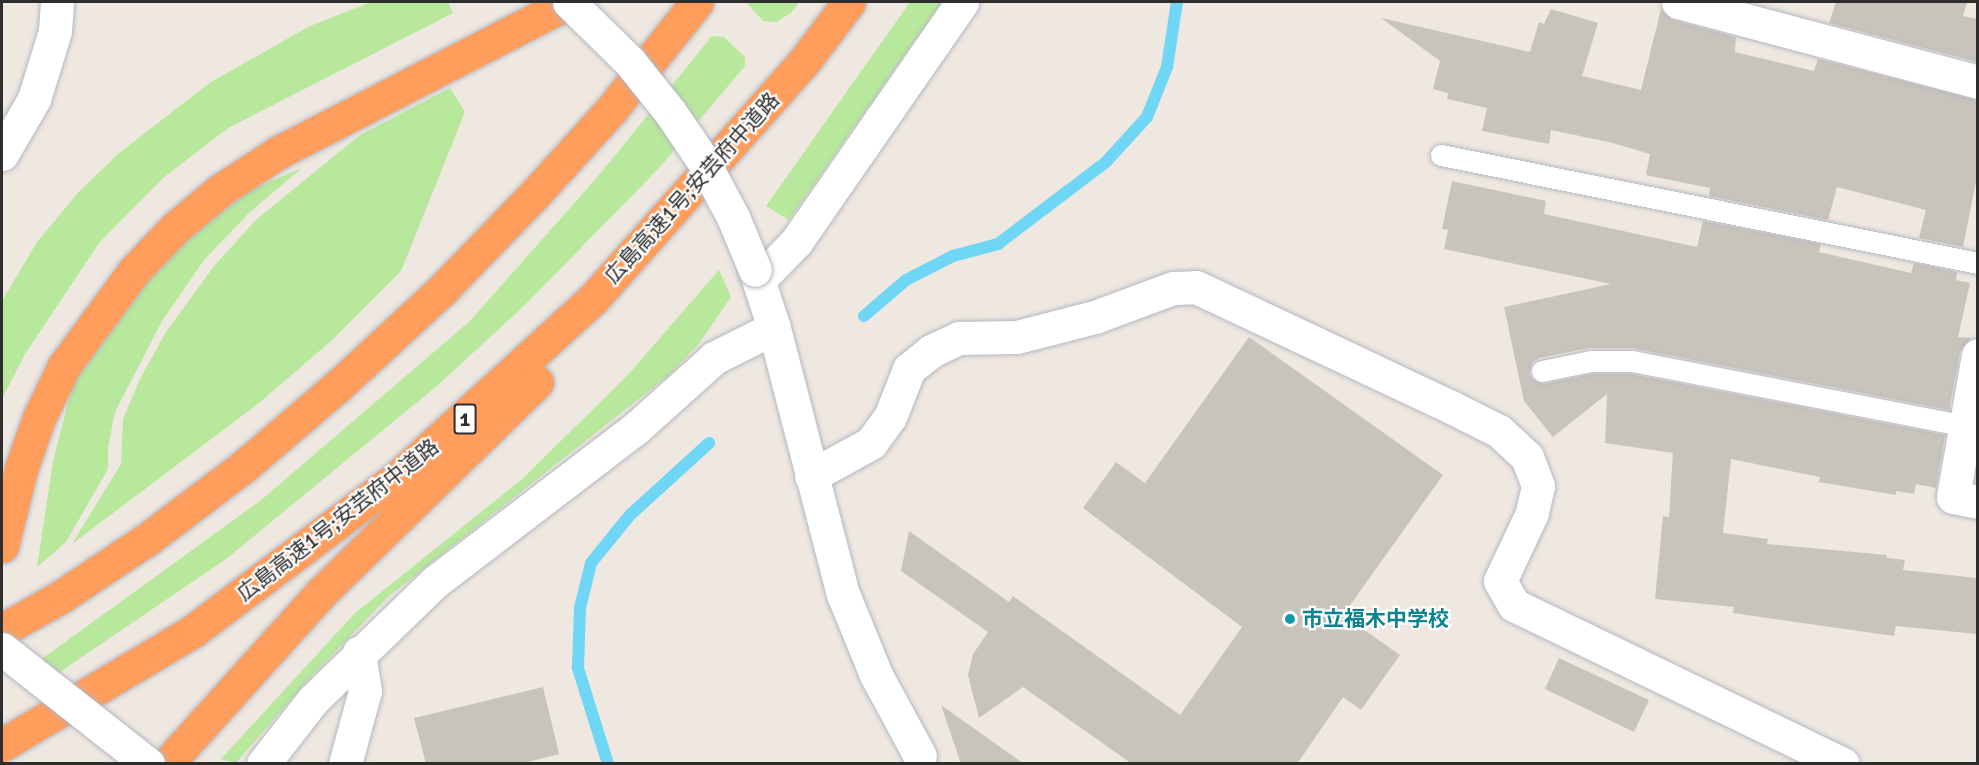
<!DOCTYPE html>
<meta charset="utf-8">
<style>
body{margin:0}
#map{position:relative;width:1979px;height:765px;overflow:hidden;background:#efe8e0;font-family:Signika,"Noto Sans JP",sans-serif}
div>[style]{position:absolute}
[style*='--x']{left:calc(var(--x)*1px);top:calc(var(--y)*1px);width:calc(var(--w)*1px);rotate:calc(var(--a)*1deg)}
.green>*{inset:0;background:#b8e89b}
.stream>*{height:12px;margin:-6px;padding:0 6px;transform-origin:6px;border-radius:6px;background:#6fd6f5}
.building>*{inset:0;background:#c8c3bb}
.roads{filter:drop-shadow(0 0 2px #b4b7c2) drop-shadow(0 0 2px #b4b7c2)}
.service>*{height:21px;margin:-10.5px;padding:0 10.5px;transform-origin:10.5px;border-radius:10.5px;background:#fff}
.minor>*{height:33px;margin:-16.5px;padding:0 16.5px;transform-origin:16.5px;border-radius:16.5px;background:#fff}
.tertiary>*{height:33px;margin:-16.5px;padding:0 16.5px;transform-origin:16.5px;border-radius:16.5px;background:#fff}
.motorway>*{height:33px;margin:-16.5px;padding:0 16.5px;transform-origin:16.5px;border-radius:16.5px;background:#ff9d5c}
.bridges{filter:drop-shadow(0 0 2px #b4b7c2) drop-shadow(0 0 2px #b4b7c2)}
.minor-bridge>*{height:33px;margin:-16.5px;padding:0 16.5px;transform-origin:16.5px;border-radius:16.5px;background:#fff}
.tertiary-bridge>*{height:33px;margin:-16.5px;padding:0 16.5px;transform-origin:16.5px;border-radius:16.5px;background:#fff}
.dots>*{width:16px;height:16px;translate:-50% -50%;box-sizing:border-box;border:3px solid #fff;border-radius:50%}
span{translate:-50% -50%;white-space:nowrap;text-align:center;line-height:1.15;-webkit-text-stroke:4.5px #fff;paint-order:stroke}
.shield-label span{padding:2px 4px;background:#fff;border:2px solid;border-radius:4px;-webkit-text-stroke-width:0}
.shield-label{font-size:20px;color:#2e2e2e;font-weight:700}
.street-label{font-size:21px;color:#2e2e2e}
.culture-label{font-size:21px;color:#0d838f;font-weight:700}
.left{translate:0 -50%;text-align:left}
.frame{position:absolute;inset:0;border:3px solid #2e2e2e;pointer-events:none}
</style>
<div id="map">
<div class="green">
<div style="clip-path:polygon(371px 2px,448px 2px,453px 13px,228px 128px,163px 178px,99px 243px,25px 354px,2px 399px,2px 301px,37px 242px,77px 194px,119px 153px,211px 82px,310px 26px)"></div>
<div style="clip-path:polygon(746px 2px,799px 2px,791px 13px,776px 22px,763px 21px)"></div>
<div style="clip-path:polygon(910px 2px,942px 2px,789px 220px,766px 206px)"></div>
<div style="clip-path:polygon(712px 36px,724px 37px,745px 57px,745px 66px,659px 168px,525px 305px,438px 385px,226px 559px,54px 676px,39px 661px,260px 501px,470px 321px,600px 174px)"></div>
<div style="clip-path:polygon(450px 88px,465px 112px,401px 271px,331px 341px,259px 403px,72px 544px,121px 464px,123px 419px,140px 379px,166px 332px,214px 266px,257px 219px,360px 135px)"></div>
<div style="clip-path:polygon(302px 168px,250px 212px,204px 260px,162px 321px,115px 412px,108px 447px,108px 469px,66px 542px,37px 567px,53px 461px,73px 383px,103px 337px,148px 277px,191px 236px,252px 189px)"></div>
<div style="clip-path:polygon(719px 270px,731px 297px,698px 345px,669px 375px,389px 596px,306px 682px,236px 763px,221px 759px,354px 614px,521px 480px,626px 377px)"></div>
</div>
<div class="stream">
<div style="--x:864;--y:316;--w:55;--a:-40.6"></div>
<div style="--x:906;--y:280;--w:53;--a:-27.1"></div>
<div style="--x:953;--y:256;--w:47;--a:-14.9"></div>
<div style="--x:998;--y:244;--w:136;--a:-37.2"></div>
<div style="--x:1106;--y:162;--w:61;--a:-47.7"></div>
<div style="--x:1147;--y:117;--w:54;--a:-68.2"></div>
<div style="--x:1167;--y:67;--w:66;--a:-81.3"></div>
<div style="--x:608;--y:764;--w:101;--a:-107.4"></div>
<div style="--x:578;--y:668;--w:60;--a:-88.1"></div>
<div style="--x:580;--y:608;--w:46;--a:-76.3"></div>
<div style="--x:591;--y:563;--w:62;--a:-50.9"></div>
<div style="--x:630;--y:515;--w:107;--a:-42.3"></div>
</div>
<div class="building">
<div style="clip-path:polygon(1836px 2px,1967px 2px,1963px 16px,1977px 19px,1977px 62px,1829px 23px)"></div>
<div style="clip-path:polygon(1551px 9px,1598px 23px,1582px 76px,1641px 90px,1661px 9px,1673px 20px,1736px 37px,1735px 52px,1814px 71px,1818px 59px,1977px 100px,1977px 176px,1963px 247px,1919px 238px,1926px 210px,1837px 187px,1828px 220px,1709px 196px,1710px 188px,1646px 175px,1650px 154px,1613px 143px,1551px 130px,1549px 144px,1482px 131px,1487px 108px,1447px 99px,1448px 93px,1433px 89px,1440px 61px,1381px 18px,1530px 52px,1539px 22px,1544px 24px)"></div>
<div style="clip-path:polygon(1452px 181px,1546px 201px,1544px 214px,1697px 247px,1703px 221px,1821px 244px,1819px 252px,1911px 273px,1914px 263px,1957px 272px,1956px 280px,1970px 283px,1958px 337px,1971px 338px,1960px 352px,1949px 410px,1632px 348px,1589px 348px,1539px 358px,1533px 362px,1529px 373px,1533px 380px,1544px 384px,1592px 374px,1631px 374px,1945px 435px,1936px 488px,1916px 484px,1914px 494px,1896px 491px,1896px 495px,1819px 482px,1820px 477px,1731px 459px,1723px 533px,1768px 539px,1767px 544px,1887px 555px,1887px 558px,1905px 560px,1903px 570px,1977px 578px,1977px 634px,1896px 626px,1894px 636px,1733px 613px,1734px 607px,1655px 599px,1663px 516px,1669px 517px,1673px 453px,1605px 443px,1607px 394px,1553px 437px,1524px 401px,1504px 307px,1611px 284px,1444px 249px,1448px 230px,1442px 229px)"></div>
<div style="clip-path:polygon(1249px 337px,1443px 475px,1343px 615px,1400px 655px,1361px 710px,1343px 697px,1297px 764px,1132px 764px,1023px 687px,979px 718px,968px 675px,973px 654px,988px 632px,901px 571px,909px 531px,1009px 602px,1013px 596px,1180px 715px,1242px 627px,1083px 508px,1116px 462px,1145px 483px)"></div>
<div style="clip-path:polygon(1559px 658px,1649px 700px,1634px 732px,1545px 689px)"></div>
<div style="clip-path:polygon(543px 687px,559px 754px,520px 764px,426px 764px,414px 718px)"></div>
<div style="clip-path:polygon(941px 705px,1024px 764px,961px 764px)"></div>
</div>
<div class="roads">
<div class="service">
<div style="--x:1441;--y:155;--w:548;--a:11.37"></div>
<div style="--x:1542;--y:371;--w:50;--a:-11.5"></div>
<div style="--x:1591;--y:361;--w:41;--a:0"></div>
<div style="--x:1632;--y:361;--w:339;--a:11"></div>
</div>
<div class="minor">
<div style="--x:1678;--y:2;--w:310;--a:14.9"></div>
<div style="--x:2;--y:154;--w:64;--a:-59.8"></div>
<div style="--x:34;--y:99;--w:71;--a:-72.8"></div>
<div style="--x:55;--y:31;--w:29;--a:-86"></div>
<div style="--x:759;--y:280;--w:53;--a:-45.8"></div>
<div style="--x:796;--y:242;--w:292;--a:-55.3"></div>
<div style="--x:1978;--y:355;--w:144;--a:100"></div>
<div style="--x:1953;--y:497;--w:25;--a:11"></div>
<div style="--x:811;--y:476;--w:68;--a:-28.8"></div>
<div style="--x:871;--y:443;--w:32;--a:-54"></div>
<div style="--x:890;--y:417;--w:52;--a:-68.4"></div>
<div style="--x:909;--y:369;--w:28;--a:-39"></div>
<div style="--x:931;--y:351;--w:31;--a:-25"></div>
<div style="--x:959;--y:338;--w:58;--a:-1"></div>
<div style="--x:1017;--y:337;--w:81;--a:-14.4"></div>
<div style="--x:1095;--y:317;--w:83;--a:-20.4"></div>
<div style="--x:1173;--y:288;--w:23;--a:-2"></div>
<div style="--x:1196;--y:287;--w:282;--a:25.2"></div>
<div style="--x:1451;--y:407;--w:54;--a:26.6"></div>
<div style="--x:1499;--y:431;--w:38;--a:43"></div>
<div style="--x:1527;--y:457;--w:31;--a:69"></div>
<div style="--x:1538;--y:486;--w:28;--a:103"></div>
<div style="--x:1532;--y:513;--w:75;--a:115.2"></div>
<div style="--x:1500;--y:581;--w:28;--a:60"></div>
<div style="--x:1514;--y:605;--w:365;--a:25.8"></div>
<div style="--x:263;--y:764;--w:81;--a:-52"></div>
<div style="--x:313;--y:700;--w:171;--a:-44.1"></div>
<div style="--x:436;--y:581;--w:250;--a:-37.4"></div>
<div style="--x:635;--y:429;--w:106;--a:-41.9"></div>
<div style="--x:714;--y:358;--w:67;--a:-26.6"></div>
<div style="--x:345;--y:764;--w:76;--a:-74.7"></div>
<div style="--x:365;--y:691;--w:39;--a:-99"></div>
</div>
<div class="tertiary">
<div style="--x:755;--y:270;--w:61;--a:71.9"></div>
<div style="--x:774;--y:328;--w:275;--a:75.5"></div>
<div style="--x:843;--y:594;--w:87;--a:67.8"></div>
<div style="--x:876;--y:675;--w:92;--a:61.5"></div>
</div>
<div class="motorway">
<div style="--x:2;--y:546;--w:79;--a:-76.1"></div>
<div style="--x:21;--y:469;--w:54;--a:-70.6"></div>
<div style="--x:39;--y:418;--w:58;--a:-64.3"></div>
<div style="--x:64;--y:366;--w:118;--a:-53.6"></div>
<div style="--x:134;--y:271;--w:59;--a:-46.4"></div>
<div style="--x:175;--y:228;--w:61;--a:-39.7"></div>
<div style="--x:222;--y:189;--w:68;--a:-33"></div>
<div style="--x:279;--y:152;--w:327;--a:-27.3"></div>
<div style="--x:2;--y:630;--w:69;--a:-29.5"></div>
<div style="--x:62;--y:596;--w:105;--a:-33.7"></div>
<div style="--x:149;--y:538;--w:118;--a:-37.1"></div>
<div style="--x:243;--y:467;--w:125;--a:-40.5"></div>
<div style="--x:338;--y:386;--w:143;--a:-42.7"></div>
<div style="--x:443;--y:289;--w:131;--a:-45.9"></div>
<div style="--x:534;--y:195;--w:115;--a:-47.8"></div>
<div style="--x:611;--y:110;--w:138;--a:-51.5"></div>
<div style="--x:2;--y:745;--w:222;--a:-30.8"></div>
<div style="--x:193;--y:631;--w:256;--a:-36.9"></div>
<div style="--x:398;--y:477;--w:265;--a:-42.4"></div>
<div style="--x:594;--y:298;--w:314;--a:-48.4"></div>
<div style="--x:803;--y:63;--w:76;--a:-53"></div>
<div style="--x:167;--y:764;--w:233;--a:-48"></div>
<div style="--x:323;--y:591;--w:299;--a:-44.3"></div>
</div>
</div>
<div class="bridges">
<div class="minor-bridge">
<div style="--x:2;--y:649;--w:186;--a:38.2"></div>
</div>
<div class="tertiary-bridge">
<div style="--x:569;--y:2;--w:86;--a:44.5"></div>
<div style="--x:630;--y:62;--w:64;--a:51.3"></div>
<div style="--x:670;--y:112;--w:57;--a:55.8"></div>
<div style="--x:702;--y:159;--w:66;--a:61.9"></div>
<div style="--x:733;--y:217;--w:57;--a:67.5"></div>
</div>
</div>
<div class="dots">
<div style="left:1290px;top:619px;background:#0f9aa8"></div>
</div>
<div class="shield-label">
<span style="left:465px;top:419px">1</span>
</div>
<div class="street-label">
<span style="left:692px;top:188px;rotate:-48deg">広島高速1号;安芸府中道路</span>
<span style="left:338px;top:520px;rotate:-38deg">広島高速1号;安芸府中道路</span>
</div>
<div class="culture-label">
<span class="left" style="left:1302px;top:619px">市立福木中学校</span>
</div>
<div class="frame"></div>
</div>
